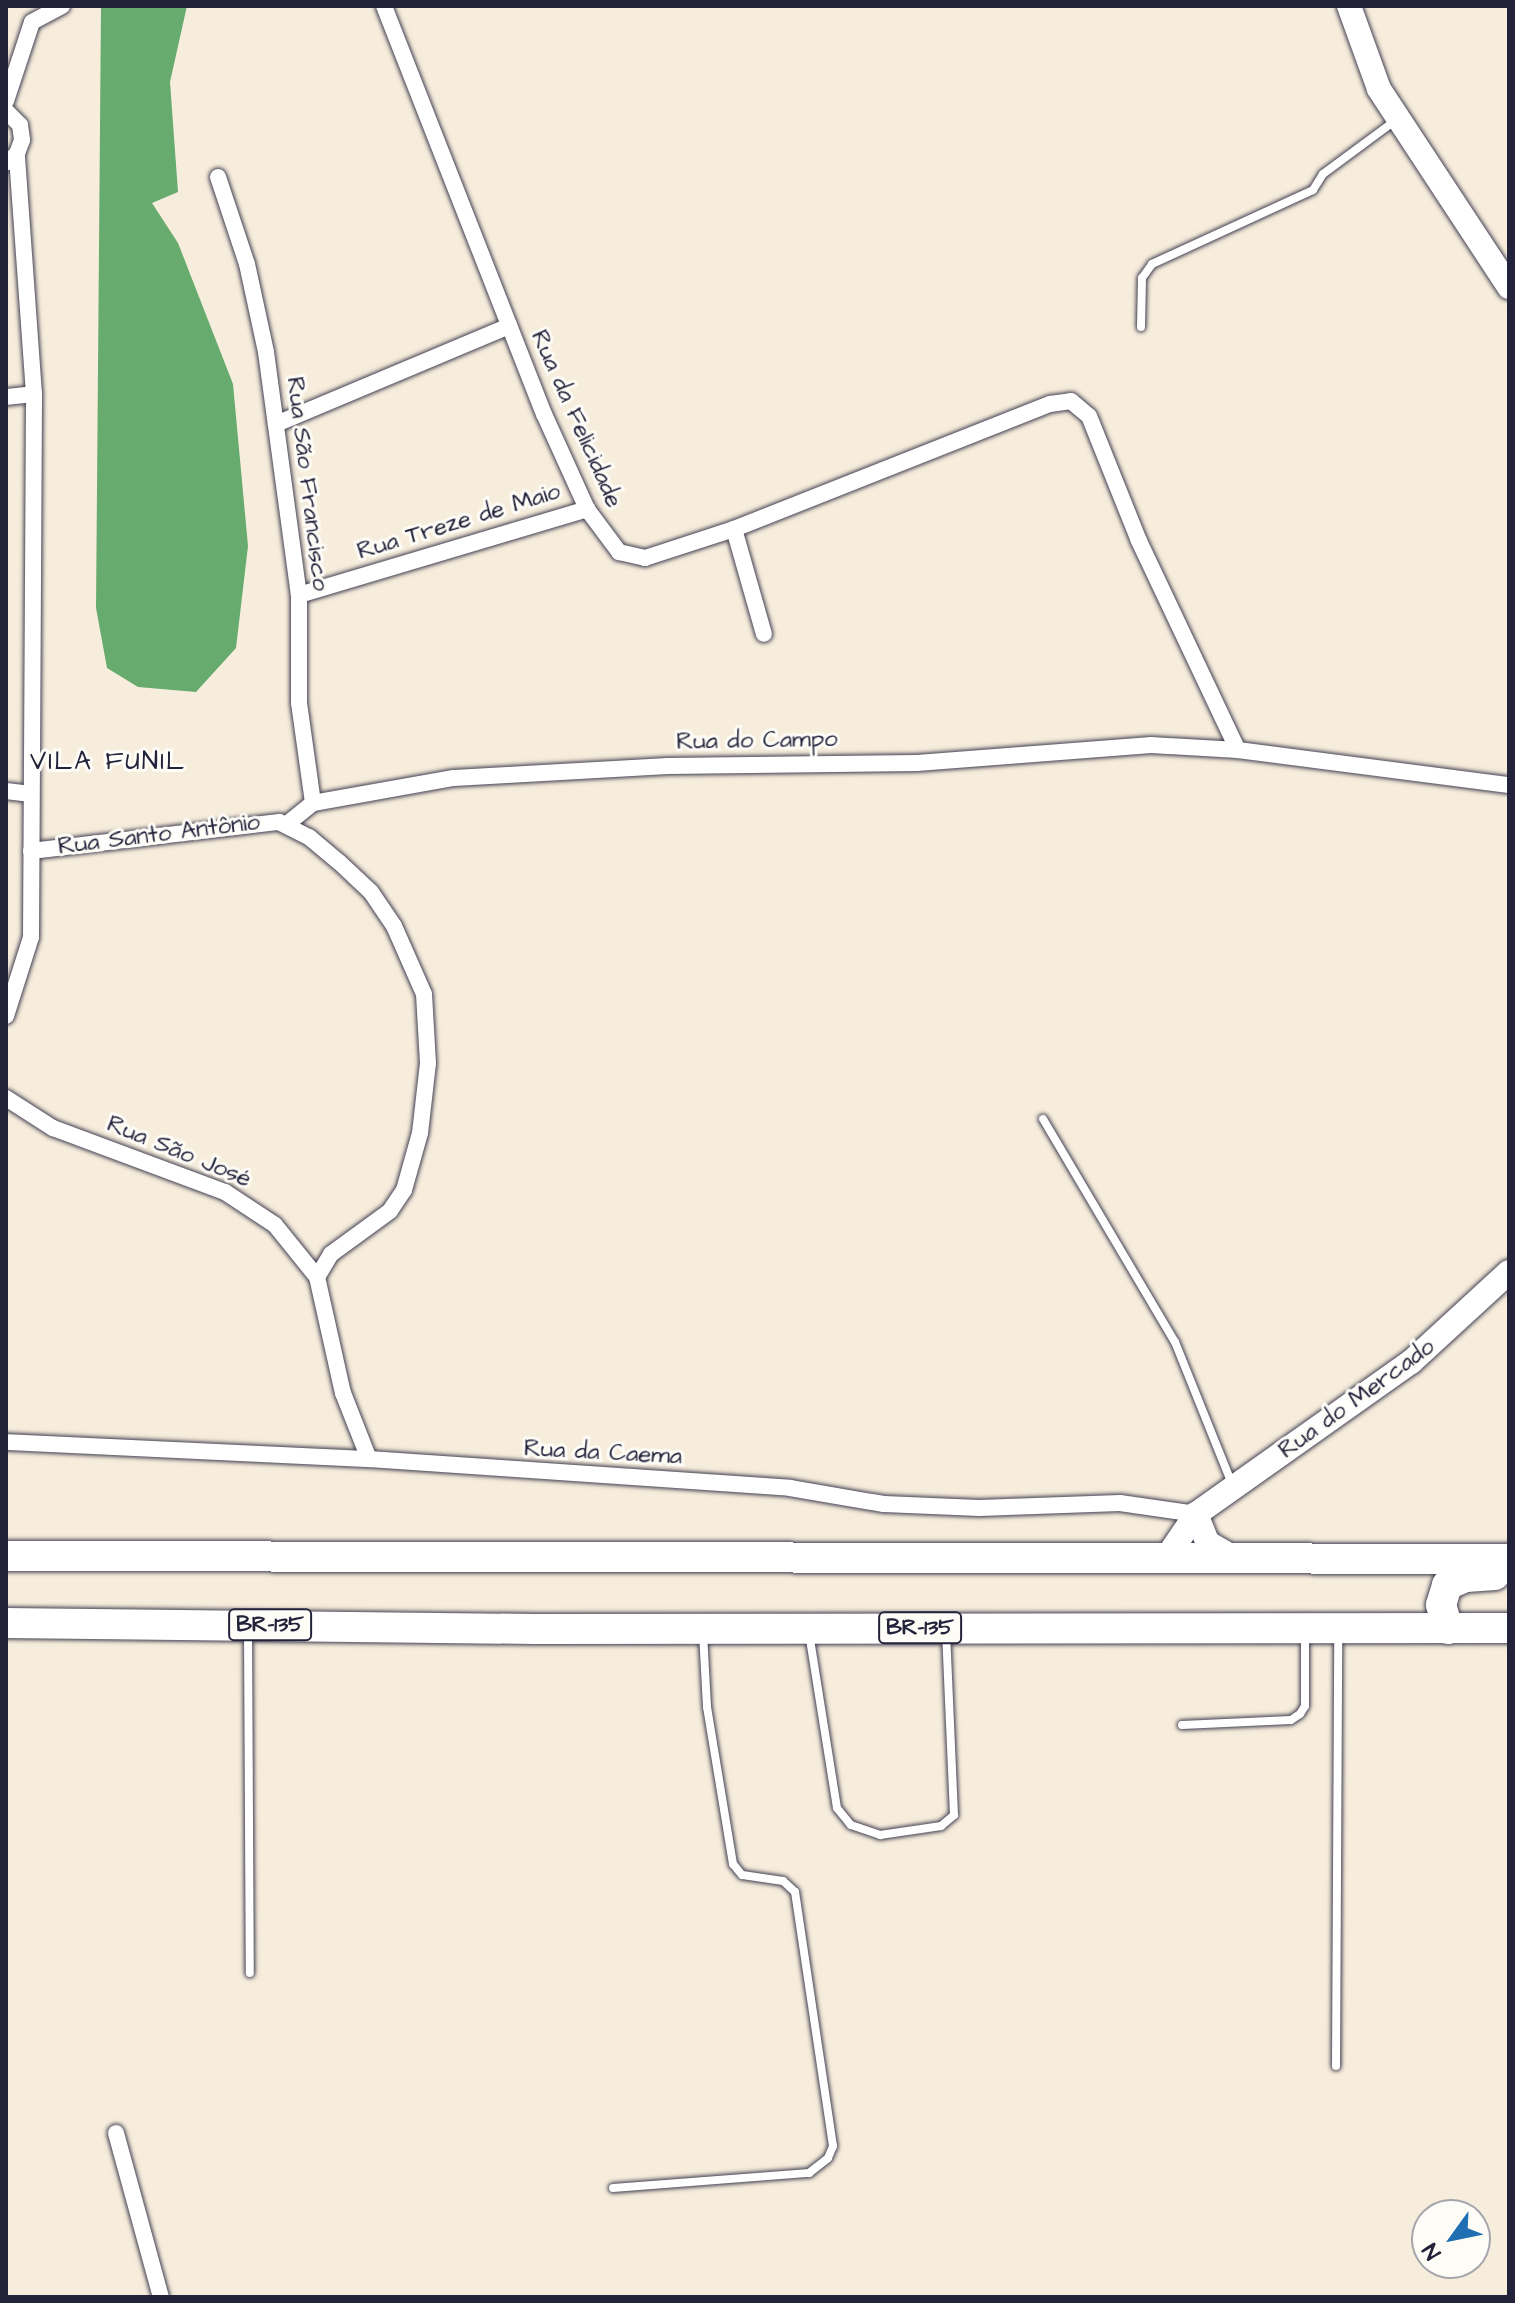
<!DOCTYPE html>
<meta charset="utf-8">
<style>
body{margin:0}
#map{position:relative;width:1515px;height:2303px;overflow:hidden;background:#f7eddc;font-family:"Architects Daughter",sans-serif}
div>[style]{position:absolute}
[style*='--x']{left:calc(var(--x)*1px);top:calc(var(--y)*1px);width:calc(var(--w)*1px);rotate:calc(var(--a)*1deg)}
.forest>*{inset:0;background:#68ab6f}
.roads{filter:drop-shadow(0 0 2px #424053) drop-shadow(0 0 2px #424053)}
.lane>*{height:8px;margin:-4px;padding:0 4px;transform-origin:4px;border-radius:4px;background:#fff}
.street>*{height:16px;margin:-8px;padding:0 8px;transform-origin:8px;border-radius:8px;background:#fff}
.secondary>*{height:24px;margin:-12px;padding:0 12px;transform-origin:12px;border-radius:12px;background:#fff}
.highway>*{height:30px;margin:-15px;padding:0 15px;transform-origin:15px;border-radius:15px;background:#fff}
span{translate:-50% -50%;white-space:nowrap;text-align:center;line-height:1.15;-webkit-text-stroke:6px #fdfcf7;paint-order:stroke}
.shield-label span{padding:2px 6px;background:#fdfcf7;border:2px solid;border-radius:6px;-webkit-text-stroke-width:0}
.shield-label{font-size:22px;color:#22223b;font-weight:700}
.street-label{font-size:24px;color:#22223b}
.neighbourhood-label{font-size:26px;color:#22223b;letter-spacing:2px}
.frame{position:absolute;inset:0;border:8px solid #22223b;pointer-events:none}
.north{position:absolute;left:1411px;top:2199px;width:80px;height:80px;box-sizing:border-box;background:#fdfcf7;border:2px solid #a5a5ac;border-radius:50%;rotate:237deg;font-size:22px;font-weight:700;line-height:32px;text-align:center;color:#22223b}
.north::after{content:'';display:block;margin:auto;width:28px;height:36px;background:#1f6fb2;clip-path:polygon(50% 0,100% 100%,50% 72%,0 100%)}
</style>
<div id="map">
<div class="forest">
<div style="clip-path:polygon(101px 6px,187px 6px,170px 82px,178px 192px,152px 203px,178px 243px,233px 384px,248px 546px,236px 648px,196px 692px,138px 687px,107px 668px,96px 608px)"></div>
</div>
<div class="roads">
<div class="lane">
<div style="--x:1141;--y:327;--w:49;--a:-88.8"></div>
<div style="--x:1142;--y:278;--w:17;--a:-54"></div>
<div style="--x:1152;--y:264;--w:177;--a:-24.7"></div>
<div style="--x:1313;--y:190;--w:19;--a:-58"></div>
<div style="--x:1323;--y:174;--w:91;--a:-36.5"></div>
<div style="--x:1043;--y:1119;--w:259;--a:59.4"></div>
<div style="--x:1175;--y:1342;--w:153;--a:68.1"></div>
<div style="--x:248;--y:1630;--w:343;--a:89.7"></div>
<div style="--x:809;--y:1633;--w:177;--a:80.9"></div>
<div style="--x:837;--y:1808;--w:22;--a:51"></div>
<div style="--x:851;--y:1825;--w:31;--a:19"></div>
<div style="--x:880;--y:1835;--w:62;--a:-8.4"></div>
<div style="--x:941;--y:1826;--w:17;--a:-40"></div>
<div style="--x:954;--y:1815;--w:181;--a:-92.5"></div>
<div style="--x:1182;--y:1725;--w:109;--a:-2.6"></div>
<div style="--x:1291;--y:1720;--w:11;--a:-34"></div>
<div style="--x:1300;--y:1714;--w:9;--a:-58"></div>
<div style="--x:1305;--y:1706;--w:71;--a:-90"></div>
<div style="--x:1336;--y:2066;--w:433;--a:-89.7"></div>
<div style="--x:613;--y:2188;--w:197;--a:-4.4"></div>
<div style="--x:809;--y:2173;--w:24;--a:-38"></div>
<div style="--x:828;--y:2158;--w:13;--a:-67"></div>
<div style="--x:833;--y:2146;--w:257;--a:-98.5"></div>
<div style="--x:795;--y:1892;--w:16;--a:-137"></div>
<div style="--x:783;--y:1881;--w:41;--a:-171.7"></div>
<div style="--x:742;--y:1875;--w:14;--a:-129"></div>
<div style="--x:733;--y:1864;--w:159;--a:-99.4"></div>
<div style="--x:707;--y:1707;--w:74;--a:-93.1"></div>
</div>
<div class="street">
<div style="--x:384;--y:6;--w:438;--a:68.6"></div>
<div style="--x:544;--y:414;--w:104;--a:65.6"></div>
<div style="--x:587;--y:509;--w:54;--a:53.3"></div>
<div style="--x:619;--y:552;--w:27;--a:13"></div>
<div style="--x:645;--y:558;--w:94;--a:-18"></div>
<div style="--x:734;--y:529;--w:340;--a:-21.6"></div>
<div style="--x:1050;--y:404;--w:21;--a:-8"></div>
<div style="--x:1071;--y:401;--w:23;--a:40"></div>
<div style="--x:1089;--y:416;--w:135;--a:68.2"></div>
<div style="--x:1139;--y:541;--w:231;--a:64.7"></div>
<div style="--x:6;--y:101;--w:83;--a:-71.8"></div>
<div style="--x:32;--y:22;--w:34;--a:-28"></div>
<div style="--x:6;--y:111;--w:20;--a:45"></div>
<div style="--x:20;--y:125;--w:15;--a:82"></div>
<div style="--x:22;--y:140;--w:15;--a:110"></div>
<div style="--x:17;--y:154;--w:14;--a:141"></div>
<div style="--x:218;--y:177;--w:92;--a:71.6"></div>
<div style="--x:247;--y:264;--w:90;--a:77.8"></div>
<div style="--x:266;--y:352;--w:245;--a:82.3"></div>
<div style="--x:299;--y:595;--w:108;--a:90"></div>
<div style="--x:299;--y:703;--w:101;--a:82"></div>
<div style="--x:6;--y:397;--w:28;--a:-6"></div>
<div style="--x:276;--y:424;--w:253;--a:-22.8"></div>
<div style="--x:734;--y:529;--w:109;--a:74.1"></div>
<div style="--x:299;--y:595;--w:301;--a:-16.6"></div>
<div style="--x:6;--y:791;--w:23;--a:7"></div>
<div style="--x:287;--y:824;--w:33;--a:-39"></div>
<div style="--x:313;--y:803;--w:143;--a:-10.1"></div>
<div style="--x:454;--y:778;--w:214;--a:-3.2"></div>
<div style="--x:668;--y:766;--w:249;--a:-0.7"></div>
<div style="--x:917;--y:763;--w:235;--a:-4.4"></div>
<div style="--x:1151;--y:745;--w:87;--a:3.3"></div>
<div style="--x:1238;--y:750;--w:273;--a:7.4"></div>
<div style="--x:31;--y:851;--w:250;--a:-6.7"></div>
<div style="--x:279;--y:822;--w:34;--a:27"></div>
<div style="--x:309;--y:837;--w:39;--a:40"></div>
<div style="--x:339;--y:862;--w:44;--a:43.2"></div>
<div style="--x:371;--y:892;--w:41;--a:55.9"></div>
<div style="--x:394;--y:926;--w:74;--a:66.2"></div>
<div style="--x:424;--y:994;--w:69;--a:86.7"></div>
<div style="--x:428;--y:1063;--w:70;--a:96.5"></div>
<div style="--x:420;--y:1133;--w:59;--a:105.7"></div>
<div style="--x:404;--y:1190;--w:25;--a:124"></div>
<div style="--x:390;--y:1211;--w:73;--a:143.9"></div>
<div style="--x:331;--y:1254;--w:27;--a:121"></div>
<div style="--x:6;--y:1016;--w:83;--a:-72.4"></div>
<div style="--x:31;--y:937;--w:543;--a:-89.68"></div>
<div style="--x:34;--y:394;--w:241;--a:-94.1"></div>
<div style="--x:6;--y:1098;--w:56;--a:32.6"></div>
<div style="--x:53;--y:1128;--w:184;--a:20.4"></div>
<div style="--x:225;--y:1192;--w:60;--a:33.4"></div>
<div style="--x:275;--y:1225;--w:67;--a:51.1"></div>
<div style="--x:317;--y:1277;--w:119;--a:77.4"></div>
<div style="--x:343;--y:1393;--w:71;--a:68.5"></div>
<div style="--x:6;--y:1442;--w:363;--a:2.7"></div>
<div style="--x:369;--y:1459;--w:422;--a:3.9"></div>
<div style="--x:790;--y:1488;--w:95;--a:9.7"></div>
<div style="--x:884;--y:1504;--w:95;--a:2.4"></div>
<div style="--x:979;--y:1508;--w:141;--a:-2"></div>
<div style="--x:1120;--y:1503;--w:77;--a:8.2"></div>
<div style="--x:116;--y:2133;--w:170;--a:74.7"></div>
</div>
<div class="secondary">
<div style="--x:1349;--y:6;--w:88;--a:70.1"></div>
<div style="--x:1379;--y:89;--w:237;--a:56.7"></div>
<div style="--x:1196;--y:1514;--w:31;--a:68"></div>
<div style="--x:1208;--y:1543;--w:34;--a:30"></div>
<div style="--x:1165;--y:1560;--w:55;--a:-56"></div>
<div style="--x:1196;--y:1514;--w:263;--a:-35.3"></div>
<div style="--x:1411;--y:1362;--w:133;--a:-42.6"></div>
</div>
<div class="highway">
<div style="--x:6;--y:1556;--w:1503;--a:0.11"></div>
<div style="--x:6;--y:1623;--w:529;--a:0.65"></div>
<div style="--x:535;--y:1629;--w:974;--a:-0.06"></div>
<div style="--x:1448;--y:1629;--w:25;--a:-106"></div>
<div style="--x:1441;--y:1605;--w:21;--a:-73"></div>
<div style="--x:1447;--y:1585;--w:21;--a:-23"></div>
<div style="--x:1466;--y:1577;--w:29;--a:-4"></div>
</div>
</div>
<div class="shield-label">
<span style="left:270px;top:1625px">BR-135</span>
<span style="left:920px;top:1628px">BR-135</span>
</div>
<div class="street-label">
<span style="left:576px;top:419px;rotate:66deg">Rua da Felicidade</span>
<span style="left:307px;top:484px;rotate:83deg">Rua São Francisco</span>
<span style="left:459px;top:522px;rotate:-17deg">Rua Treze de Maio</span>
<span style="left:757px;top:741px;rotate:-1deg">Rua do Campo</span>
<span style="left:159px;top:835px;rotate:-7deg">Rua Santo Antônio</span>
<span style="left:179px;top:1152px;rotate:22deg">Rua São José</span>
<span style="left:1357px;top:1399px;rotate:-36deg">Rua do Mercado</span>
<span style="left:603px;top:1453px;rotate:3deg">Rua da Caema</span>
</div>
<div class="neighbourhood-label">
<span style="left:108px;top:762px">VILA FUNIL</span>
</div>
<div class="frame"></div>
<div class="north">N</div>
</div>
